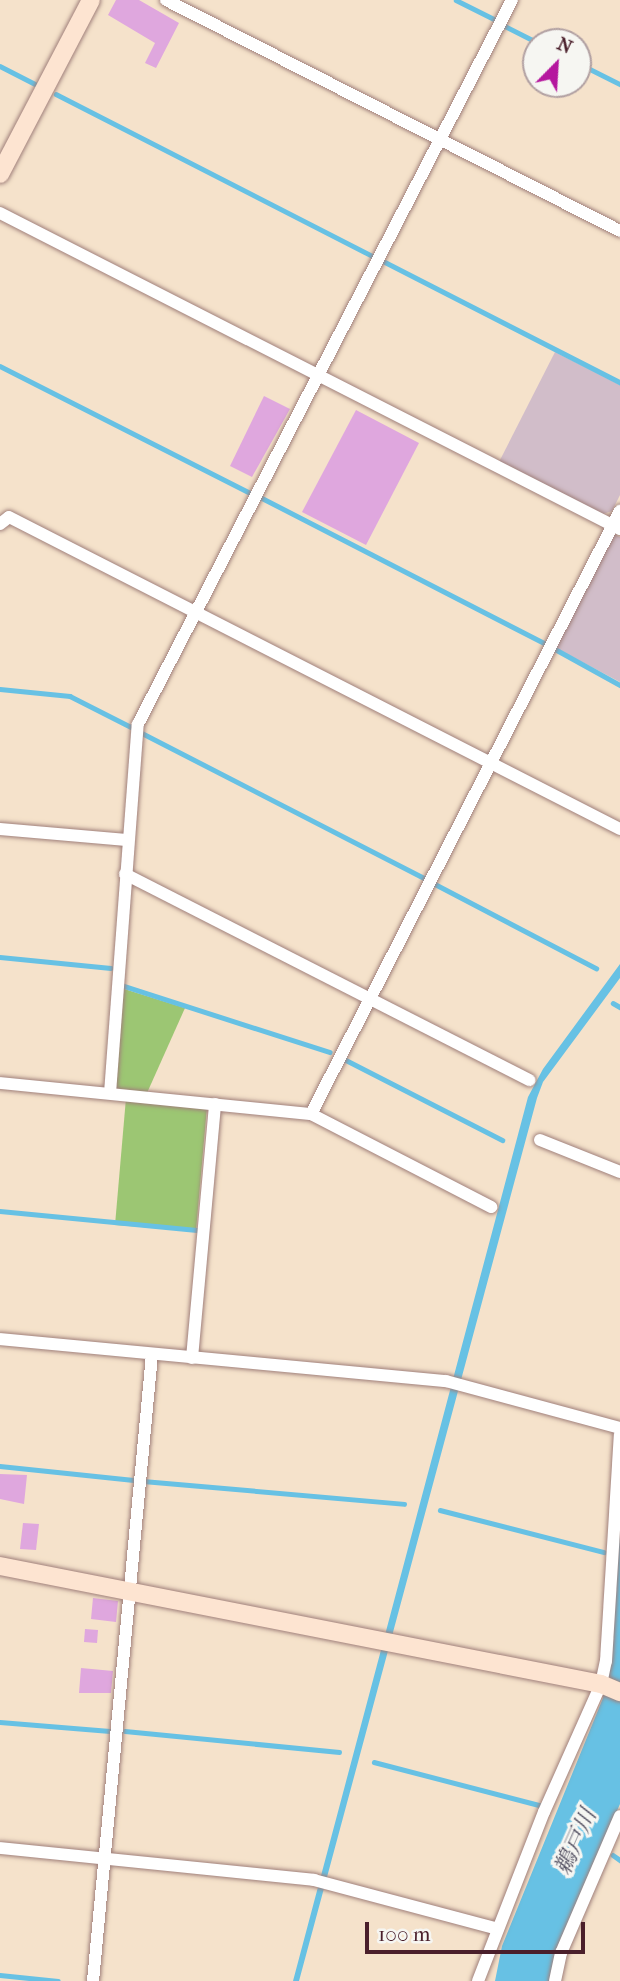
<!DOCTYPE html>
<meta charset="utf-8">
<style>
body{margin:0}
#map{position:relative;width:620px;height:1981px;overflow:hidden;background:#f5e2cb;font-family:"IM FELL French Canon","Noto Serif JP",serif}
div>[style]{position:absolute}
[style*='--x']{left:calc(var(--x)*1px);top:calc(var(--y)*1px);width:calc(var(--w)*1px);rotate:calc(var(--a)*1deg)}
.industrial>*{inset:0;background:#d1bdc9}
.green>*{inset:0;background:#9cc673}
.water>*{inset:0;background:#67c1e4}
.stream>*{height:4.5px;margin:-2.25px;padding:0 2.25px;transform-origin:2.25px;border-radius:2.25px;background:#67c1e4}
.building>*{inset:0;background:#dfa7de}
.roads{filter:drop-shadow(0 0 2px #a0807b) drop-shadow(0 0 2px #a0807b)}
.street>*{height:12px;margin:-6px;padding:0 6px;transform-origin:6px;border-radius:6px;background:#fff}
.secondary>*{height:18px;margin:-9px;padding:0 9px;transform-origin:9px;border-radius:9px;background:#fde4d1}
span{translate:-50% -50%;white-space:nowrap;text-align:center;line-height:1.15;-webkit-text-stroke:6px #f6f6f2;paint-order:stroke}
.water-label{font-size:23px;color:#535062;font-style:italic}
.north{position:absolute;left:522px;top:28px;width:70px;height:70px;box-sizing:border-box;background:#f6f6f2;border:2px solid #b1a0a2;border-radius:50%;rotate:24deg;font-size:19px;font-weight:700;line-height:28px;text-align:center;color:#4a1f2b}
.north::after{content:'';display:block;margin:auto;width:24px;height:32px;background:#b5179e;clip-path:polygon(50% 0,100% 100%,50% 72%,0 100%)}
.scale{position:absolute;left:365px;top:1922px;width:220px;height:32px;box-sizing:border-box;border:4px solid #4a1f2b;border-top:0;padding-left:9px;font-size:21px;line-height:24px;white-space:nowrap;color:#4a1f2b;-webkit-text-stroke:5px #f6f6f2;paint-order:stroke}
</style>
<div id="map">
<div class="industrial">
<div style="clip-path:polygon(555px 352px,620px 385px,620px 495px,612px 511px,600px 515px,499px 462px)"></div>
<div style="clip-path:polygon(615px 535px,620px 537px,620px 682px,554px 647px,609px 537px)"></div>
</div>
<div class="green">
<div style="clip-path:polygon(121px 988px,185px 1008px,147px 1093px,115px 1088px)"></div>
<div style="clip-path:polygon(126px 1098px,207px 1107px,196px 1231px,115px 1225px)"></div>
</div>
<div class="water">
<div style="clip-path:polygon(620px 964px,620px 978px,543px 1082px,537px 1098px,299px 1981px,293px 1981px,528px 1097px,543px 1069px)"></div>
<div style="clip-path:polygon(620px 1534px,620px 1804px,557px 1949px,550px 1981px,495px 1981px,502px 1946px,603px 1698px)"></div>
</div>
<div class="stream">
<div style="--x:456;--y:0;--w:42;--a:26.6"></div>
<div style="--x:505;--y:26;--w:36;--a:27"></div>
<div style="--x:578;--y:63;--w:47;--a:26.6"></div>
<div style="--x:0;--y:66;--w:39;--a:27"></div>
<div style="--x:56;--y:94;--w:356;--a:27.1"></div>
<div style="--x:385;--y:262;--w:264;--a:27.1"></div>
<div style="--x:0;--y:366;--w:283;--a:26.9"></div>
<div style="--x:262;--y:498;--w:319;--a:27.2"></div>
<div style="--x:555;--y:649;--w:74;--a:29"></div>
<div style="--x:0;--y:689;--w:70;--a:5.7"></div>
<div style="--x:70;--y:696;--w:68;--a:26.9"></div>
<div style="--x:140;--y:732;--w:319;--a:27.2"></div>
<div style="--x:435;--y:884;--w:182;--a:27.6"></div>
<div style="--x:0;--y:957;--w:111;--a:5.7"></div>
<div style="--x:124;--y:986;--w:216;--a:17.8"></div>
<div style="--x:613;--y:1003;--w:8;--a:30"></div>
<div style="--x:344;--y:1059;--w:178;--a:27.1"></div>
<div style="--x:0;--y:1211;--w:200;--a:5.5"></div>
<div style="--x:0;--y:1466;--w:134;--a:6"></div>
<div style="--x:143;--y:1481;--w:262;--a:5"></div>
<div style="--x:440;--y:1510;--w:169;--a:14.4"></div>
<div style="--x:0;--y:1722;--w:110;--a:4.7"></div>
<div style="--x:125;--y:1731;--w:215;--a:5.6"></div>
<div style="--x:374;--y:1762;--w:171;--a:14.6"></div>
<div style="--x:613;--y:1855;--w:9;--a:36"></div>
<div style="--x:0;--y:1975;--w:58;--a:5.9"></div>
</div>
<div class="building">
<div style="clip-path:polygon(116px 0,139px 0,179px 23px,156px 68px,145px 63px,155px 43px,108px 15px)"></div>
<div style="clip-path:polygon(264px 396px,290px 409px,252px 477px,230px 466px)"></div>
<div style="clip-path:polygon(356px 410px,419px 443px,366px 545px,302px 512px)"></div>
<div style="clip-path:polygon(0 1474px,27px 1475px,24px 1504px,0 1499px)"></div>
<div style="clip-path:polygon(23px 1523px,39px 1524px,36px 1550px,20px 1549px)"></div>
<div style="clip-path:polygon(93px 1598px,118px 1601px,116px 1622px,91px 1619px)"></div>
<div style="clip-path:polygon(85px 1629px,98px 1630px,97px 1643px,84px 1642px)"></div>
<div style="clip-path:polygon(81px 1668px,113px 1671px,111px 1693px,79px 1693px)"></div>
</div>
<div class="roads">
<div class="street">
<div style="--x:166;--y:0;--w:509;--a:26.97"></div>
<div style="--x:0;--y:213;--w:696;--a:27.01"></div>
<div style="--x:0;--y:524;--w:11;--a:-38"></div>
<div style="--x:9;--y:517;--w:686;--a:27.05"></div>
<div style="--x:0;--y:829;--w:127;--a:5"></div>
<div style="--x:125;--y:874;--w:454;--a:27"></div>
<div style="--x:0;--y:1083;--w:313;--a:5.7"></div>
<div style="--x:311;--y:1114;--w:203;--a:27.3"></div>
<div style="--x:110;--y:1093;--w:370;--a:-85.7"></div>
<div style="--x:138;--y:724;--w:815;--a:-62.68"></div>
<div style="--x:311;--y:1114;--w:678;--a:-62.87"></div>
<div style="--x:540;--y:1140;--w:86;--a:21.8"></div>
<div style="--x:0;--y:1339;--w:448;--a:5.4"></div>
<div style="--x:446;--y:1381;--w:180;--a:15.1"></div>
<div style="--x:192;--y:1358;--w:255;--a:-84.8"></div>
<div style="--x:0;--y:1848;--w:316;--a:5.8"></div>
<div style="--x:314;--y:1880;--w:190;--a:14.9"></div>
<div style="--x:93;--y:1981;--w:629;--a:-84.62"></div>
<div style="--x:478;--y:1981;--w:181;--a:-68.7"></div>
<div style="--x:544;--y:1812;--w:140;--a:-66"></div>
<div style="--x:601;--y:1684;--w:24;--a:-78"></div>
<div style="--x:606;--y:1661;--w:227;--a:-86.5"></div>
<div style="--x:555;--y:1981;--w:29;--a:-78"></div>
<div style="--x:561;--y:1953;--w:149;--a:-66.7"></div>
</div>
<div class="secondary">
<div style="--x:0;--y:174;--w:196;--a:-62.4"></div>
<div style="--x:0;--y:1566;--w:612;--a:11.11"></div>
<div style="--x:601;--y:1684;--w:21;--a:23"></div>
</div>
</div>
<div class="water-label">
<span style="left:576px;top:1842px;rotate:-66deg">鵜戸川</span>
</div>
<div class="north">N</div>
<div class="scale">100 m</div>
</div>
